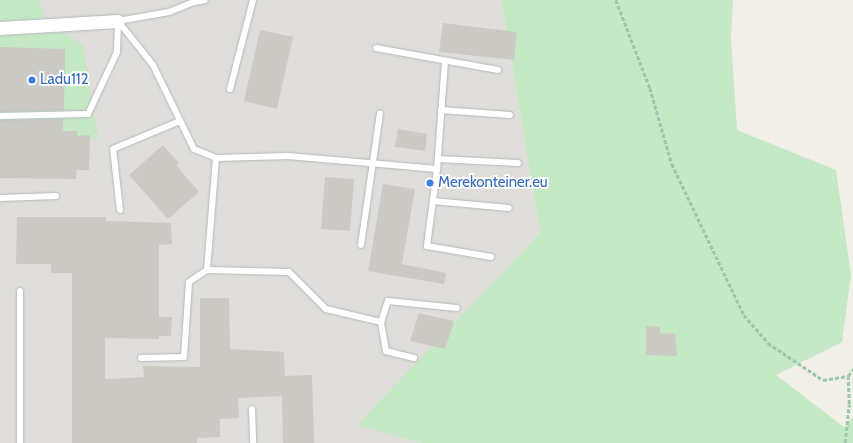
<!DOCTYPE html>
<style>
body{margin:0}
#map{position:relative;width:853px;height:443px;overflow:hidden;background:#f1efe8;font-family:Cabin,sans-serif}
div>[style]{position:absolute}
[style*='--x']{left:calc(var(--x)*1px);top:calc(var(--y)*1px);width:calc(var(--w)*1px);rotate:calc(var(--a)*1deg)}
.industrial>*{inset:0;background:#e0deda}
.green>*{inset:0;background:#c5e8c5}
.building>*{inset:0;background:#cccac5}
.path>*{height:2.5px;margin-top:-1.25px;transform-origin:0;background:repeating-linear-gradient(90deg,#9cc7a9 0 4px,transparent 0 6px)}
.roads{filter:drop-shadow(0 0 1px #b5b8bc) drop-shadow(0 0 1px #b5b8bc)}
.service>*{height:6px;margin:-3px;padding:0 3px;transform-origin:3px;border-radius:3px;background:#fff}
.minor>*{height:13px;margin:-6.5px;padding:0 6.5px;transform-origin:6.5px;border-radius:6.5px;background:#fff}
.dots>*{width:11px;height:11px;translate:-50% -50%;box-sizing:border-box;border:2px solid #fff;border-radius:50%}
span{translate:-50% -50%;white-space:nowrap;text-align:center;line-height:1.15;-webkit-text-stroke:3.5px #fff;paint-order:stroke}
.shop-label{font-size:15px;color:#366cbe}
.left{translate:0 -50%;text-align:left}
</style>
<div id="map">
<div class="industrial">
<div style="clip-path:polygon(3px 0,501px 0,540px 233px,358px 425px,422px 443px,0 443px,0 38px)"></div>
</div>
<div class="green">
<div style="clip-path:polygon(0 0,39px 0,47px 23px,83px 45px,98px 139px,0 135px)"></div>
<div style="clip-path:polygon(501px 0,733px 0,731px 38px,737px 130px,836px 170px,851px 275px,842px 342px,776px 375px,844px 427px,853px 417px,853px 443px,422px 443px,357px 425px,540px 233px)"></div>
</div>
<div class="building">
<div style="clip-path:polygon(443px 23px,517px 32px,514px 60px,439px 52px)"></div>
<div style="clip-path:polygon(260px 30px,293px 37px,277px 109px,244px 101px)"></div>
<div style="clip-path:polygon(0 47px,65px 49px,64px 110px,0 112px)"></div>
<div style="clip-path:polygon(63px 119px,63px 131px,78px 131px,77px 136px,90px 135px,89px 170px,77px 170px,76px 179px,0 178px,0 120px)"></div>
<div style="clip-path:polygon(398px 129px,427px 134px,425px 151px,395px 147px)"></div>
<div style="clip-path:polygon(163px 145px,179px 163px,176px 165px,199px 192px,168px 219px,129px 175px)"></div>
<div style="clip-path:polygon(325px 177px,354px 179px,350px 231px,321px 229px)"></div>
<div style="clip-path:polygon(383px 184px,415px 189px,402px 264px,446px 273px,444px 284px,368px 271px)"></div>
<div style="clip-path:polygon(17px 217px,106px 217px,106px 221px,171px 223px,172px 244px,159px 245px,159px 317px,172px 317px,171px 336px,159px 336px,159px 339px,105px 338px,105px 379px,144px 377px,143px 366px,200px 367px,200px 298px,229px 298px,230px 349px,284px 352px,285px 376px,312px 375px,314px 443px,283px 443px,282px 396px,238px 398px,239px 418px,220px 419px,220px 437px,197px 438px,197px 443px,72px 443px,72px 273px,51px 273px,51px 264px,16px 264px)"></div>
<div style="clip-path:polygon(419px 313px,454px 321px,445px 349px,410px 341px)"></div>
<div style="clip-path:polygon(646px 326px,660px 327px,660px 333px,675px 334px,677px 356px,646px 355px)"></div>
</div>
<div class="path">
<div style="--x:616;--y:0;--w:94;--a:68.9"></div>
<div style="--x:650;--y:88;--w:79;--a:73.9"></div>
<div style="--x:672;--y:164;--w:167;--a:64.5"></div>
<div style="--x:744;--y:315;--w:37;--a:49"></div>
<div style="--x:768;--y:343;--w:66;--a:33.9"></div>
<div style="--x:823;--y:380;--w:25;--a:-9"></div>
<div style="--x:845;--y:443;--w:39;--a:-84"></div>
<div style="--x:849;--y:404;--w:28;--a:-92"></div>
<div style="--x:848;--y:376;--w:9;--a:-54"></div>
</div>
<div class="roads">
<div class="service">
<div style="--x:195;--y:2;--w:10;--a:-11"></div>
<div style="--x:118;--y:21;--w:56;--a:51.5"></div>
<div style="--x:153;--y:65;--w:93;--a:64"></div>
<div style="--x:194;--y:149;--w:24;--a:22"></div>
<div style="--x:216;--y:158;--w:72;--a:-1.6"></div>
<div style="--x:288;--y:156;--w:150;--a:5"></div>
<div style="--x:118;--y:21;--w:52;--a:-10"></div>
<div style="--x:169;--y:12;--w:31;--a:-22"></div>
<div style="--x:376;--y:48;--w:124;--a:10.2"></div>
<div style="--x:445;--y:61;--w:108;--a:94.2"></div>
<div style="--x:437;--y:169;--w:78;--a:97.4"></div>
<div style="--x:427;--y:246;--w:65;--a:9.8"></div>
<div style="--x:230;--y:89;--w:92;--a:-75.5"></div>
<div style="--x:441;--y:110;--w:69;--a:4.1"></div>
<div style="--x:0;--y:116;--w:88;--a:-1.3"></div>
<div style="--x:88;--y:114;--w:68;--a:-64.9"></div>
<div style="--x:117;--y:52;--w:31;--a:-88"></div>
<div style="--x:216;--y:158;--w:112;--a:94.6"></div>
<div style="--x:207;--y:270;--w:82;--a:1.4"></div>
<div style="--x:289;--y:272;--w:52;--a:45"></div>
<div style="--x:326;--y:309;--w:57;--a:13.3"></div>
<div style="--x:438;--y:159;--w:80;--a:2.9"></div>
<div style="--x:0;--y:198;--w:56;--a:-2"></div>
<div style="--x:433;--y:201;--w:76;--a:5.3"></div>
<div style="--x:120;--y:210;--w:61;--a:-96.5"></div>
<div style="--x:113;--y:149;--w:73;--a:-22.7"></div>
<div style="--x:361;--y:245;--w:133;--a:-81.8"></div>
<div style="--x:141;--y:358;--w:43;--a:-1.3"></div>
<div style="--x:184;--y:357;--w:75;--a:-86.2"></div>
<div style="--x:189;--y:282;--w:22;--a:-34"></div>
<div style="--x:414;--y:358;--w:29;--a:-166"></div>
<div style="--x:386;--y:351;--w:29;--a:-100"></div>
<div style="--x:381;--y:322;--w:22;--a:-72"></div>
<div style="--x:388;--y:301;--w:69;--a:5.8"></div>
<div style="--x:252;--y:409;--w:34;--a:88"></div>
<div style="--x:20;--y:443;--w:152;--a:-90"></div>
</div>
<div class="minor">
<div style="--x:0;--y:28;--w:118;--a:-3.4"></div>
</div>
</div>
<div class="dots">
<div style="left:32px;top:80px;background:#3f7fe0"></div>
<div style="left:430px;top:183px;background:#3f7fe0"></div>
</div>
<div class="shop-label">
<span class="left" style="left:40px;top:80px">Ladu112</span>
<span class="left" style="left:438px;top:183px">Merekonteiner.eu</span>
</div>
</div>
